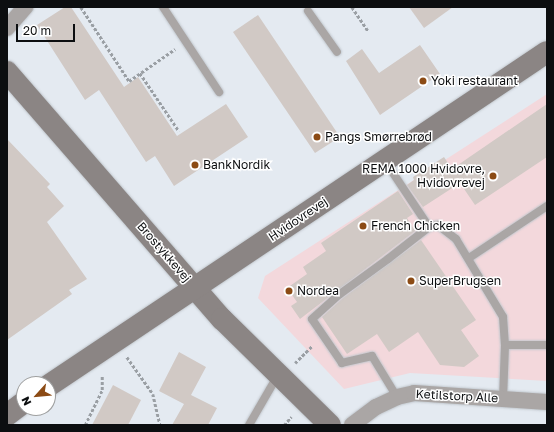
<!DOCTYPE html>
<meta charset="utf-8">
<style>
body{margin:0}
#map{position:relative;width:554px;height:432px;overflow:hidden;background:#e4eaf1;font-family:"Golos Text",sans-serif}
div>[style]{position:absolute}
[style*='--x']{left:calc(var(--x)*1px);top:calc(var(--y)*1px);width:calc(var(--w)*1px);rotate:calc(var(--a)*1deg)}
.commercial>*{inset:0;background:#f3d8dc}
.building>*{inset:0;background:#d1c9c5}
.path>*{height:2.5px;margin-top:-1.25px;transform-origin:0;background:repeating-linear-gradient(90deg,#9a9fa4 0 3px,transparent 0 5px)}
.roads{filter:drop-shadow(0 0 1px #c1c7cd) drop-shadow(0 0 1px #c1c7cd)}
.lane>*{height:8px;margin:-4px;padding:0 4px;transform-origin:4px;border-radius:4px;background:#aaa6a5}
.street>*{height:16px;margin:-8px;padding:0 8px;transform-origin:8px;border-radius:8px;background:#aaa6a5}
.secondary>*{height:22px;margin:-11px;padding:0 11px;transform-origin:11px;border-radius:11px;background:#8b8584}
.dots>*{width:11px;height:11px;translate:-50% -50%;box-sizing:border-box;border:2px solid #fff;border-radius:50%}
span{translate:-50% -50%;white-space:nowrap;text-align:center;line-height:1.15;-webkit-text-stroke:3px #fff;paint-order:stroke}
.poi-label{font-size:12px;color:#0c0e10}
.left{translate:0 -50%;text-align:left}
.right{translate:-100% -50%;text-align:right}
.street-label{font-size:12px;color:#0c0e10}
.frame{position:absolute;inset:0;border:8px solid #0c0e10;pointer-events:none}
.north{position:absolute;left:16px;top:376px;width:40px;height:40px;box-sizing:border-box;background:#fff;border:1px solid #9e9f9f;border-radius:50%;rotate:243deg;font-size:11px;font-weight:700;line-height:16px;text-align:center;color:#0c0e10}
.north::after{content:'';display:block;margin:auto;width:14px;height:18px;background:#8c4b15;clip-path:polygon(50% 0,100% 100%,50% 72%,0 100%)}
.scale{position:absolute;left:16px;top:24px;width:59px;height:18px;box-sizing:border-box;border:2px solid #0c0e10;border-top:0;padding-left:5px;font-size:12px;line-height:14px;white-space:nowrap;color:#0c0e10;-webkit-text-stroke:3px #fff;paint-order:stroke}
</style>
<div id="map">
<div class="commercial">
<div style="clip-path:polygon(547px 94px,547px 381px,410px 373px,344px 389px,258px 298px,265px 276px)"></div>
</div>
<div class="building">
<div style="clip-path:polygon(65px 7px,71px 7px,124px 87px,138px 77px,177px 136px,226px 104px,248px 137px,174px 186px,155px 156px,146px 162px,99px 90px,85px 100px,37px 25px)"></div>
<div style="clip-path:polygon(409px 7px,453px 7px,424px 28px)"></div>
<div style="clip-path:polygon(258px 15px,340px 137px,315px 153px,233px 32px)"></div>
<div style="clip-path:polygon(420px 45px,440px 74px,380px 115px,346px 61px,362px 49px,379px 73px)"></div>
<div style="clip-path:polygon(547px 104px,547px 157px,475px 205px,460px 183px,423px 207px,407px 185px,414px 180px,413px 177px,444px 157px,452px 169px)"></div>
<div style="clip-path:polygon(7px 139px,50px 184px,47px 187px,64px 206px,47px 222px,87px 279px,69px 290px,72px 294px,7px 340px)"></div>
<div style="clip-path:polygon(398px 191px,413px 214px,407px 218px,415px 231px,300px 319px,291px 306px,297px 302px,287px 288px,307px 274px,303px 267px,326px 251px,321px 243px)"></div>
<div style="clip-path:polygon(421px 240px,476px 320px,461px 330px,479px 356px,464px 367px,440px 365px,418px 332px,389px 352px,377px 334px,347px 354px,322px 317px,343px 298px)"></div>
<div style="clip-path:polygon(179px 352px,206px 367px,191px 395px,217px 408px,208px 425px,172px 425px,184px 404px,159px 391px)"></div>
<div style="clip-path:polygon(113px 385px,141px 400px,128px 425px,92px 425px)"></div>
</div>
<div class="path">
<div style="--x:81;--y:7;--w:88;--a:57"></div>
<div style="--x:129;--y:81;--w:56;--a:-34.8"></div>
<div style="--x:352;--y:7;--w:29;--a:56"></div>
<div style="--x:140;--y:73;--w:70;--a:56.1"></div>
<div style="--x:127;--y:357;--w:45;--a:54.9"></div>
<div style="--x:153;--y:394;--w:32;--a:77"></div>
<div style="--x:295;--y:363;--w:25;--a:-45"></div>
<div style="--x:85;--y:425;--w:39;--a:-64"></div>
<div style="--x:102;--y:390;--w:15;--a:-90"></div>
<div style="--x:284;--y:425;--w:11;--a:-49"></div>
</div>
<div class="roads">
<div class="lane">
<div style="--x:163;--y:7;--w:102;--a:56.6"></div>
<div style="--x:308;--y:11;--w:50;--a:54.7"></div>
<div style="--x:385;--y:161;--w:79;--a:56.3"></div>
<div style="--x:429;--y:227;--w:9;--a:-13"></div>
<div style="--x:438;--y:225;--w:23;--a:38"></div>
<div style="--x:456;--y:239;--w:91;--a:58.9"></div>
<div style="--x:503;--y:317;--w:28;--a:86"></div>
<div style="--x:505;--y:345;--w:54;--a:92.1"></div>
<div style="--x:469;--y:258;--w:94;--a:-33.7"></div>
<div style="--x:505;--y:345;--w:42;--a:0"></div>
<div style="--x:397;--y:397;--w:48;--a:-121.4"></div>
<div style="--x:372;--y:356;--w:31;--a:167"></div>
<div style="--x:342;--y:363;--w:53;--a:-124.3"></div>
<div style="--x:312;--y:319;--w:38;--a:-42"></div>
<div style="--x:340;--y:294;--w:59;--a:-36.1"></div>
<div style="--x:388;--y:259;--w:52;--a:-38"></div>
<div style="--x:249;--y:425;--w:58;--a:-59.9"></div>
</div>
<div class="street">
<div style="--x:7;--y:28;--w:28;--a:-49"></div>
<div style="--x:352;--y:425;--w:30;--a:-37"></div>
<div style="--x:376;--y:407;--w:23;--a:-25"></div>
<div style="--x:397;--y:397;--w:17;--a:-13"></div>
<div style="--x:414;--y:393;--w:133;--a:3.9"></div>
</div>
<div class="secondary">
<div style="--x:7;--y:72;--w:327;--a:49"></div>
<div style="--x:222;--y:319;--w:151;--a:44.5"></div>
<div style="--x:48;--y:386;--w:600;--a:-33.8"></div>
<div style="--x:7;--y:415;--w:21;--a:-37"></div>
</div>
</div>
<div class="dots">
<div style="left:423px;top:81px;background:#8c4b15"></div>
<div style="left:317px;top:137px;background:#8c4b15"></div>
<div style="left:195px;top:165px;background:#8c4b15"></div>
<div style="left:493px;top:176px;background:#8c4b15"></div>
<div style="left:363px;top:226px;background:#8c4b15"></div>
<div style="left:411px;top:281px;background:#8c4b15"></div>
<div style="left:289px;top:291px;background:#8c4b15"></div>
</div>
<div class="poi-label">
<span class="left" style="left:431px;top:81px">Yoki restaurant</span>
<span class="left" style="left:325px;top:137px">Pangs Smørrebrød</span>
<span class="left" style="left:203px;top:165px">BankNordik</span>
<span class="right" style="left:485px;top:176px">REMA 1000 Hvidovre,<br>Hvidovrevej</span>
<span class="left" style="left:371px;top:226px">French Chicken</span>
<span class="left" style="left:419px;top:281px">SuperBrugsen</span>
<span class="left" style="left:297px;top:291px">Nordea</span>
</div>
<div class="street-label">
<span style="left:298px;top:219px;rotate:-34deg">Hvidovrevej</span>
<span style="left:164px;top:252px;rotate:49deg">Brostykkevej</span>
<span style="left:457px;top:396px;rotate:3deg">Ketilstorp Alle</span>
</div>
<div class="frame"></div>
<div class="north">N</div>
<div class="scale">20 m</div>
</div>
